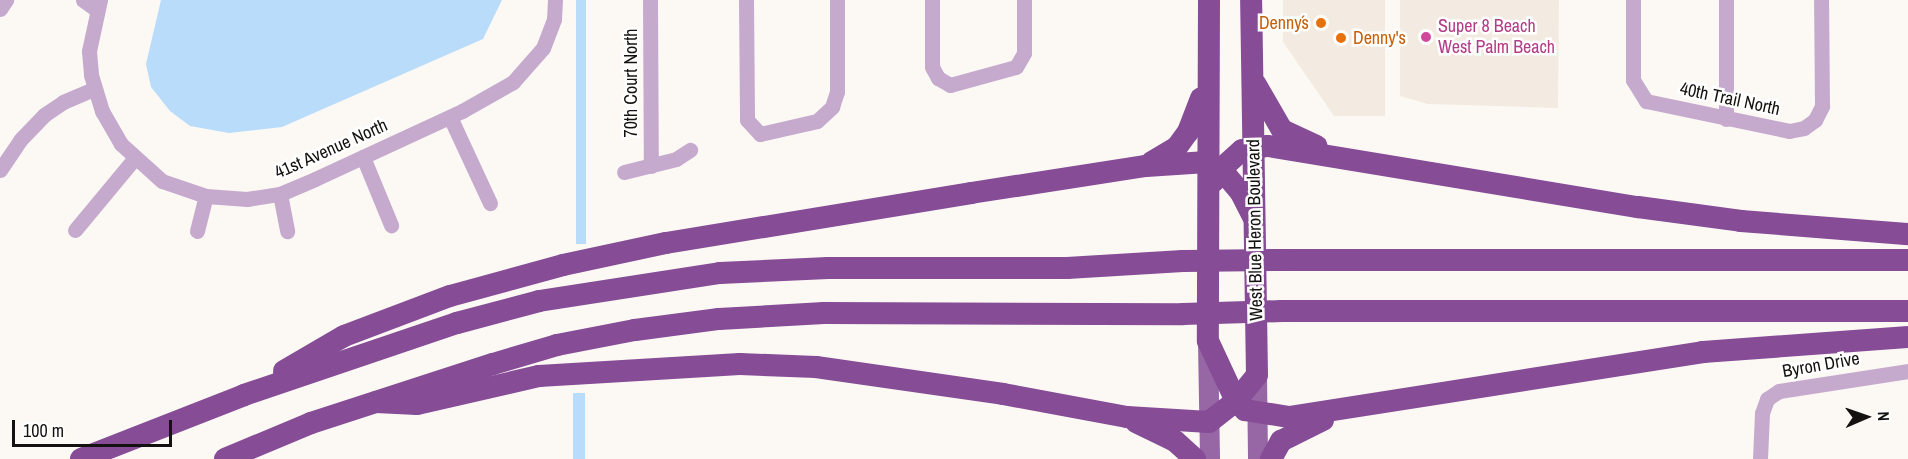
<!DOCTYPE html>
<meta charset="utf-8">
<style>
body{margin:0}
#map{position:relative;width:1908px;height:459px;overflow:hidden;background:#fcf9f5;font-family:"Archivo Narrow",sans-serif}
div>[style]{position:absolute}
.built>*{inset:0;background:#f3ebe1}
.water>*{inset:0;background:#b8dcf9;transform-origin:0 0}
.minor>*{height:15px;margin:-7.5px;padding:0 7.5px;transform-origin:7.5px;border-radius:7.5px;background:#c5aacd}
.major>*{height:20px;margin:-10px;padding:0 10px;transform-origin:10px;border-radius:10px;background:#9766a5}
.highway>*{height:22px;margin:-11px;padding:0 11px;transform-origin:11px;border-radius:11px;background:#864c96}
.highway-bridge>*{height:22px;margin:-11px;padding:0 11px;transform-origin:11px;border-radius:11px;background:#864c96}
.dots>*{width:16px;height:16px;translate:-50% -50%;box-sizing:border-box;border:3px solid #fff;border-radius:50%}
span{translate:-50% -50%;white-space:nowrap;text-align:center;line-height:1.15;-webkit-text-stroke:5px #fff;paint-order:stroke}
.food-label{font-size:18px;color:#c56008}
.right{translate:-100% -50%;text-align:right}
.left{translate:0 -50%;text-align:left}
.hotel-label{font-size:18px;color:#b23c85}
.street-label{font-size:18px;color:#131210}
.north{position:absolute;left:1836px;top:387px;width:60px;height:60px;-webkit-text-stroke:4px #fff;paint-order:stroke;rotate:88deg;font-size:16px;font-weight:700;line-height:24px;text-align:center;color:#131210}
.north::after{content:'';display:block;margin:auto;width:21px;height:27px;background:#131210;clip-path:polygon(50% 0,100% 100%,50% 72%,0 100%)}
.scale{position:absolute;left:12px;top:420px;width:160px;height:27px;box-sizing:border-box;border:3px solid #131210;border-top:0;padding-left:8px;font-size:18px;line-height:21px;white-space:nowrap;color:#131210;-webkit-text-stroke:4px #fff;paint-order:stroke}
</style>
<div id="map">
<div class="built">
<i style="clip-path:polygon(1283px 0,1385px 0,1385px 116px,1334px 116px,1283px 42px)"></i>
<i style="clip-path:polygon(1400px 0,1559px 0,1558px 108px,1428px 104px,1400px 96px)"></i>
</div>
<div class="water">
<i style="clip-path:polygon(161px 0,502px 0,483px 39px,282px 127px,229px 133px,190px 126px,170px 111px,151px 87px,146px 64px)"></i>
<i style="left:576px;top:0;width:10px;height:244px"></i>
<i style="left:573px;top:393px;width:12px;height:66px"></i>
</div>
<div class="minor">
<i style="left:83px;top:0;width:17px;rotate:36deg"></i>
<i style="left:100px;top:0;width:52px;rotate:102.2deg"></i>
<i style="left:89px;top:51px;width:24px;rotate:85deg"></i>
<i style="left:91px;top:75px;width:38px;rotate:73deg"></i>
<i style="left:102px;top:111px;width:38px;rotate:60deg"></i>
<i style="left:121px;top:144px;width:55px;rotate:42.1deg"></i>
<i style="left:162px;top:181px;width:46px;rotate:18.8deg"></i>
<i style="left:206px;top:196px;width:41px;rotate:4.2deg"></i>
<i style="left:247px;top:199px;width:33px;rotate:-9deg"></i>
<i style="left:280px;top:194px;width:38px;rotate:-23deg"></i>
<i style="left:315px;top:179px;width:162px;rotate:-24.8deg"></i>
<i style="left:462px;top:111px;width:59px;rotate:-29.6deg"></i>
<i style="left:513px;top:82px;width:45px;rotate:-48.6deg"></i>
<i style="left:543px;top:48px;width:31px;rotate:-69deg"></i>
<i style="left:554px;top:19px;width:19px;rotate:-87deg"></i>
<i style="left:650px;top:0;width:166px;rotate:89.7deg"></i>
<i style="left:746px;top:0;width:120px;rotate:89.5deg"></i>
<i style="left:747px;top:120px;width:19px;rotate:47deg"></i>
<i style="left:760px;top:134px;width:58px;rotate:-12.8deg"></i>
<i style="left:817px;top:121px;width:21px;rotate:-43deg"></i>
<i style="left:832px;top:107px;width:16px;rotate:-72deg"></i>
<i style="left:837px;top:92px;width:92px;rotate:-90deg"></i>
<i style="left:932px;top:0;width:67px;rotate:90deg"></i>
<i style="left:932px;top:67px;width:13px;rotate:61deg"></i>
<i style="left:938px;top:78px;width:14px;rotate:30deg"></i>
<i style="left:950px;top:85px;width:68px;rotate:-15.3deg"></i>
<i style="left:1016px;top:67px;width:16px;rotate:-60deg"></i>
<i style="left:1024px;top:53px;width:53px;rotate:-90deg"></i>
<i style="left:1633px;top:0;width:80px;rotate:90deg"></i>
<i style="left:1633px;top:80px;width:25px;rotate:58deg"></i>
<i style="left:1646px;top:101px;width:146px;rotate:11.8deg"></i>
<i style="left:1789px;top:131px;width:15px;rotate:-11deg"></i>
<i style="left:1804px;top:128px;width:14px;rotate:-36deg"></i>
<i style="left:1815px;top:120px;width:16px;rotate:-63deg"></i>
<i style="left:1822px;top:106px;width:106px;rotate:-90.5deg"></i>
<i style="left:1726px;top:0;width:119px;rotate:90deg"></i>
<i style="left:0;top:9px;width:11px;rotate:-56deg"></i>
<i style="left:450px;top:117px;width:95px;rotate:65.1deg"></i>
<i style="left:363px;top:157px;width:74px;rotate:67.6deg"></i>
<i style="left:0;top:170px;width:37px;rotate:-56deg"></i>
<i style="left:21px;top:139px;width:33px;rotate:-46deg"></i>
<i style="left:44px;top:115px;width:23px;rotate:-34deg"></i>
<i style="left:63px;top:102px;width:34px;rotate:-23deg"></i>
<i style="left:624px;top:172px;width:54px;rotate:-14deg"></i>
<i style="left:676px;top:159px;width:17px;rotate:-33deg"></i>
<i style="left:280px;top:194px;width:38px;rotate:79deg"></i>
<i style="left:75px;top:230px;width:92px;rotate:-50.3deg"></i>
<i style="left:197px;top:231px;width:36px;rotate:-76deg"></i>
<i style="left:1760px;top:459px;width:46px;rotate:-87.5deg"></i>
<i style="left:1762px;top:413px;width:15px;rotate:-70deg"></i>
<i style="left:1767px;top:399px;width:14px;rotate:-34deg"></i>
<i style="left:1779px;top:391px;width:131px;rotate:-8.8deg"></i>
</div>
<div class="major">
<i style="left:1208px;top:342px;width:117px;rotate:89deg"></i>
<i style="left:1257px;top:375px;width:84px;rotate:89.3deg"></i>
</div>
<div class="highway">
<i style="left:1209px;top:0;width:341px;rotate:90.2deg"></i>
<i style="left:1208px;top:341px;width:66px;rotate:65deg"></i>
<i style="left:1236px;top:401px;width:13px;rotate:45deg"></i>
<i style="left:1245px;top:410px;width:45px;rotate:9deg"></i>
<i style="left:1289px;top:417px;width:419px;rotate:-8.9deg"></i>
<i style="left:1703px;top:352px;width:206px;rotate:-4.2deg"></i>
<i style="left:1256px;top:85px;width:52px;rotate:60deg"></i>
<i style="left:1282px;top:130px;width:38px;rotate:25deg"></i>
<i style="left:1152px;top:162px;width:29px;rotate:-31deg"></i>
<i style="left:1177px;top:147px;width:19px;rotate:-54deg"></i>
<i style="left:1188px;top:132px;width:36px;rotate:-69deg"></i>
<i style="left:1214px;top:181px;width:14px;rotate:-60deg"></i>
<i style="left:1221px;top:169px;width:28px;rotate:-42deg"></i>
<i style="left:1242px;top:150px;width:26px;rotate:-9deg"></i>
<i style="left:1268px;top:146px;width:375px;rotate:9.4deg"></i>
<i style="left:1638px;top:207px;width:104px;rotate:7.7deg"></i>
<i style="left:1741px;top:221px;width:168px;rotate:4.5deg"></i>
<i style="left:1282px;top:260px;width:626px"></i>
<i style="left:1282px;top:311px;width:626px"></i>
<i style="left:284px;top:371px;width:69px;rotate:-30.3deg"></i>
<i style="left:344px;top:336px;width:113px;rotate:-20.7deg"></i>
<i style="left:450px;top:296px;width:117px;rotate:-15.3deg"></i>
<i style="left:563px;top:265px;width:105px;rotate:-12.1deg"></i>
<i style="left:666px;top:243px;width:309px;rotate:-9.3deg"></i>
<i style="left:971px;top:193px;width:177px;rotate:-8.8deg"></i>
<i style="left:1146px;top:166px;width:61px;rotate:-3.8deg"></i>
<i style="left:1207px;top:162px;width:16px;rotate:27deg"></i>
<i style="left:1221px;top:169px;width:31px;rotate:50deg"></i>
<i style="left:1241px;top:193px;width:27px;rotate:63deg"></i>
<i style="left:376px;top:402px;width:41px;rotate:2.8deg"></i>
<i style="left:417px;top:404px;width:125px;rotate:-12.9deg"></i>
<i style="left:539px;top:376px;width:201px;rotate:-3.4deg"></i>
<i style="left:740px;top:364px;width:76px;rotate:2.3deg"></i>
<i style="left:816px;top:367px;width:189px;rotate:8.2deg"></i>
<i style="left:1003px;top:394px;width:126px;rotate:10.5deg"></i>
<i style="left:1127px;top:417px;width:82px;rotate:3.5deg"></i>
<i style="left:1209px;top:422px;width:34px;rotate:-38deg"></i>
<i style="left:1236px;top:401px;width:33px;rotate:-51deg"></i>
<i style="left:1257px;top:375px;width:375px;rotate:-90.9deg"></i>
<i style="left:1136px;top:422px;width:43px;rotate:26deg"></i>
<i style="left:1175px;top:441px;width:27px;rotate:42deg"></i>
<i style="left:81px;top:459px;width:175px;rotate:-21.4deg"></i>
<i style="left:244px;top:395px;width:225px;rotate:-18.7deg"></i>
<i style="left:457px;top:323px;width:85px;rotate:-15deg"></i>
<i style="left:539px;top:301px;width:183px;rotate:-8.8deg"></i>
<i style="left:720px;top:273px;width:108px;rotate:-2.7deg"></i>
<i style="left:828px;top:268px;width:239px"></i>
<i style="left:1067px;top:268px;width:116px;rotate:-3.5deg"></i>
<i style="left:225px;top:459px;width:93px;rotate:-22.7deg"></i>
<i style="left:311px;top:423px;width:191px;rotate:-18deg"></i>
<i style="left:493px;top:364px;width:67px;rotate:-16.5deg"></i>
<i style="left:557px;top:345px;width:79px;rotate:-10.9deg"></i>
<i style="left:635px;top:330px;width:85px;rotate:-7.5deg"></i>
<i style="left:719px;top:319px;width:105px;rotate:-3.3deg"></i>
<i style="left:824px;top:313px;width:359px;rotate:0.2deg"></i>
<i style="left:1271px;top:459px;width:21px;rotate:-61deg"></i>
<i style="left:1281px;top:441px;width:47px;rotate:-26.6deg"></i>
</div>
<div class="highway-bridge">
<i style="left:1183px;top:261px;width:99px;rotate:-0.6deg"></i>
<i style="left:1183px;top:314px;width:99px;rotate:-1.7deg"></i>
</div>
<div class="dots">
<i style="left:1321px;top:23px;background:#e8710a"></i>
<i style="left:1426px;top:37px;background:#d1479c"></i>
<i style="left:1341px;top:38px;background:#e8710a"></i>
</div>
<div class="food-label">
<span class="right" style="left:1309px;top:23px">Denny´s</span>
<span class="left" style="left:1353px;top:38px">Denny's</span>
</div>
<div class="hotel-label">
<span class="left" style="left:1438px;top:37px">Super 8 Beach<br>West Palm Beach</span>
</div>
<div class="street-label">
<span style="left:631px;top:83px;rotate:-90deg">70th Court North</span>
<span style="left:1730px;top:99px;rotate:12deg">40th Trail North</span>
<span style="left:331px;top:149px;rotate:-24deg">41st Avenue North</span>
<span style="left:1255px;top:230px;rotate:-91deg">West Blue Heron Boulevard</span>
<span style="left:1821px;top:365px;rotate:-10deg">Byron Drive</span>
</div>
<div class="north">N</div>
<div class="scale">100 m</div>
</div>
